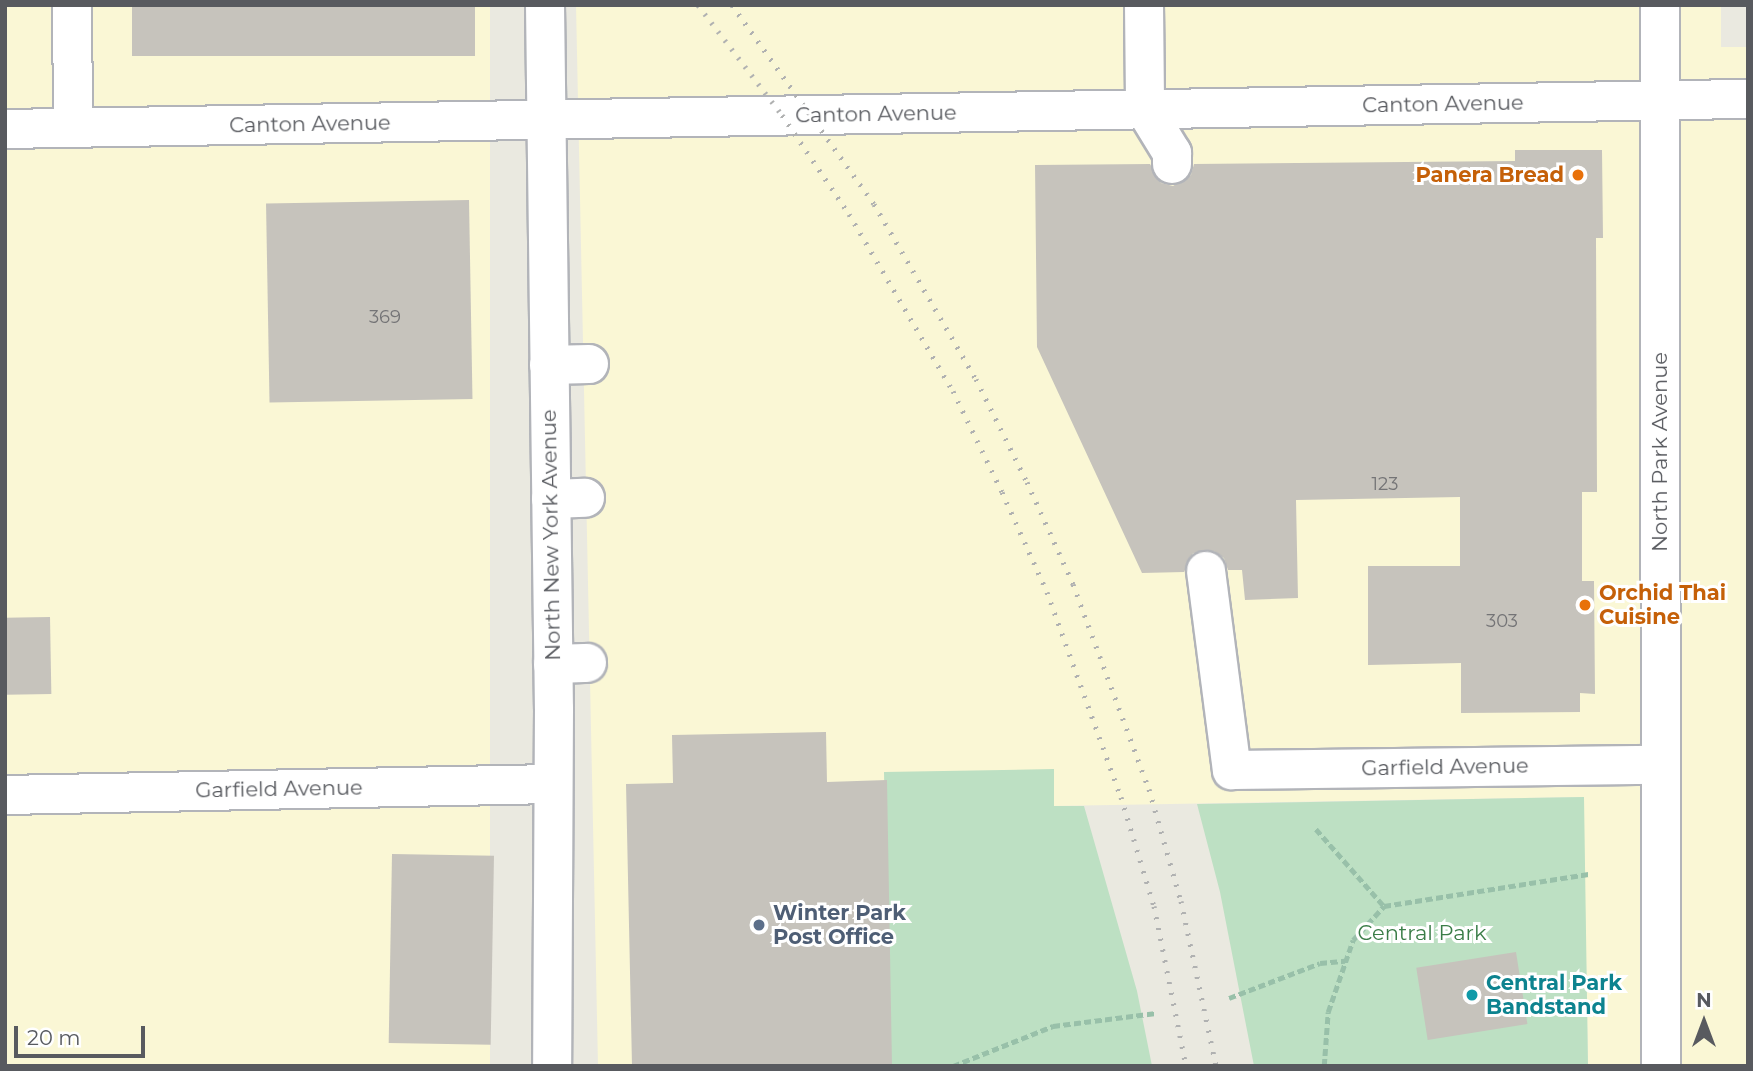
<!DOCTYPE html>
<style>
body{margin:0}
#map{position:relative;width:1753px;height:1071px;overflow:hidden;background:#eae9e0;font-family:Montserrat,sans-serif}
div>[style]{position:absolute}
.commercial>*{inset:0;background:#faf7d5;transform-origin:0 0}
.green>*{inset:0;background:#bde0c3}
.building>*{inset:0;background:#c6c3bc;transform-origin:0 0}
.path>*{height:4.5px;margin-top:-2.25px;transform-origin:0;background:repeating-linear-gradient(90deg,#98c0a9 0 7px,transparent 0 10.5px)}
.roads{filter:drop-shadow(2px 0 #b2b4b9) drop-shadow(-2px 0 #b2b4b9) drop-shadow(0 2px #b2b4b9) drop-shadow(0 -2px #b2b4b9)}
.minor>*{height:38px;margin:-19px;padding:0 19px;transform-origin:19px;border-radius:19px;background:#fff}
.rail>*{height:5px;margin-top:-2.5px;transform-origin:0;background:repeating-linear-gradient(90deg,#b0b1b1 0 2px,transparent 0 11px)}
.dots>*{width:19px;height:19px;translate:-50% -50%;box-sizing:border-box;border:4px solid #fff;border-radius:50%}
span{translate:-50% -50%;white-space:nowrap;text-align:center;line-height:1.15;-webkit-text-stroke:6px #fff;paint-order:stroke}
.number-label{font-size:18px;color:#747476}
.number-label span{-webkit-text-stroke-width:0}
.street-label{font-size:21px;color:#585a5f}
.food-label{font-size:21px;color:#c56008;font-weight:700}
.right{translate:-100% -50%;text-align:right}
.left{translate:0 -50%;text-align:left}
.service-label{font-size:21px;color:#4e5e75;font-weight:700}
.park-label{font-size:21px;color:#3a7d47}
.culture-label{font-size:21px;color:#0d838f;font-weight:700}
.frame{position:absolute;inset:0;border:7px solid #585a5f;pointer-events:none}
.north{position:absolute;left:1669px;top:987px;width:70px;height:70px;-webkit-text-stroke:5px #fff;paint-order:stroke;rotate:0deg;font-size:19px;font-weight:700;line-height:28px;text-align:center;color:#585a5f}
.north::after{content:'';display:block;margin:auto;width:24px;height:32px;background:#585a5f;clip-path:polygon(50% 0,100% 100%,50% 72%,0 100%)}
.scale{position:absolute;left:14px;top:1026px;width:131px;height:32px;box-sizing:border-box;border:4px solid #585a5f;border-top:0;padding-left:9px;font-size:21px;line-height:24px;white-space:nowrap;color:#585a5f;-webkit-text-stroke:5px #fff;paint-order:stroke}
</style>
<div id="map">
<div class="commercial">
<i style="left:5px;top:5px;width:485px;height:1061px"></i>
<i style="clip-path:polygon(576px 5px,1721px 5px,1721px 47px,1748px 47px,1748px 1066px,1588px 1066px,1583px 797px,1054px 806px,1054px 769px,891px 1066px,598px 1066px)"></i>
</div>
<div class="green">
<i style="clip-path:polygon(1054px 769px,1054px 806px,1084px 806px,1137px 991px,1152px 1066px,889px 1066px,884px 772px)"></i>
<i style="clip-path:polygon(1584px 797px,1588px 1066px,1254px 1066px,1220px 892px,1197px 804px)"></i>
</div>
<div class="building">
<i style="left:132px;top:5px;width:343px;height:51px"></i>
<i style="clip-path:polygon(1515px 150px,1602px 150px,1603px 238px,1596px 238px,1597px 492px,1582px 492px,1582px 581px,1594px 581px,1595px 694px,1580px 693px,1580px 712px,1461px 713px,1461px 663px,1368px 665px,1368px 566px,1460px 566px,1460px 497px,1296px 500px,1298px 598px,1245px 600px,1242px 570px,1228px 570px,1224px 558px,1214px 551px,1193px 553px,1184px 572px,1142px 573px,1037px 347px,1035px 165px,1150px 164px,1161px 183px,1173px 186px,1191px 175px,1194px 164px,1515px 161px)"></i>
<i style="left:469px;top:200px;width:199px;height:203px;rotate:89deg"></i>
<i style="left:50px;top:617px;width:77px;height:45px;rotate:89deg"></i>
<i style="clip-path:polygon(826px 732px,827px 782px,887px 780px,892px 1066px,632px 1066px,626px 784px,673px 783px,672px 735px)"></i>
<i style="left:392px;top:854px;width:102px;height:189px;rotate:1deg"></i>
<i style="left:1516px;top:952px;width:73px;height:101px;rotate:81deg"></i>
</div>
<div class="path">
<i style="left:1316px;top:829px;width:103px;rotate:48.6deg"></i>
<i style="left:1229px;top:998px;width:97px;rotate:-21deg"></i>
<i style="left:1320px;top:963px;width:25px;rotate:-5deg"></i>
<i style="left:953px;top:1066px;width:108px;rotate:-21.8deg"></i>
<i style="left:1053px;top:1026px;width:104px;rotate:-7.2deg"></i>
<i style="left:1324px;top:1066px;width:54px;rotate:-85.8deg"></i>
<i style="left:1328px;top:1012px;width:76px;rotate:-70.9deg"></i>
<i style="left:1353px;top:940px;width:46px;rotate:-47.6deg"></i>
<i style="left:1384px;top:906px;width:207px;rotate:-8.9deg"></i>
</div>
<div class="roads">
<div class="minor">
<i style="left:72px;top:5px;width:123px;rotate:89.5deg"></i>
<i style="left:545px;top:5px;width:704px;rotate:89.27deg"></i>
<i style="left:554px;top:709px;width:357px;rotate:90.3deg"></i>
<i style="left:1144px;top:5px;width:104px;rotate:89.4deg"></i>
<i style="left:1145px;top:109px;width:52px;rotate:58.5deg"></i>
<i style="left:1172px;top:153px;width:11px;rotate:90deg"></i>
<i style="left:1660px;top:5px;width:1061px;rotate:89.95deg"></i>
<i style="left:5px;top:129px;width:1743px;rotate:-0.99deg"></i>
<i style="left:549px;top:365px;width:40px;rotate:-1.4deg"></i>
<i style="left:551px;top:499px;width:34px;rotate:-2deg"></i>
<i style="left:1206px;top:571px;width:201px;rotate:82.6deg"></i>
<i style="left:1232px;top:770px;width:426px;rotate:-0.7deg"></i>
<i style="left:553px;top:664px;width:34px;rotate:-2deg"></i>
<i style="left:5px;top:795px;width:548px;rotate:-1.15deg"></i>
</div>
</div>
<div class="rail">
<i style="left:698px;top:5px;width:138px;rotate:52.6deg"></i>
<i style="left:782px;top:115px;width:120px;rotate:55.9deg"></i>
<i style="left:849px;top:214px;width:205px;rotate:59.6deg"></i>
<i style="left:953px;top:391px;width:112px;rotate:64.1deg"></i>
<i style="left:1002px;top:492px;width:110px;rotate:65.8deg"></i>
<i style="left:1047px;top:592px;width:218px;rotate:70.2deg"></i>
<i style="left:1121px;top:797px;width:114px;rotate:73.2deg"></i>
<i style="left:1154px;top:906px;width:163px;rotate:78.7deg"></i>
<i style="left:732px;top:5px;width:244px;rotate:54.5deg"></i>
<i style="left:874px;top:204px;width:203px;rotate:59.8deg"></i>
<i style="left:976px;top:379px;width:115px;rotate:63.7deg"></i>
<i style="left:1027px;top:482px;width:112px;rotate:65.7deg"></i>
<i style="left:1073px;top:584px;width:219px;rotate:69.7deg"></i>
<i style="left:1149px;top:789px;width:116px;rotate:74.1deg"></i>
<i style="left:1181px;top:901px;width:169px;rotate:78deg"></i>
</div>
<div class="dots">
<i style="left:1578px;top:175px;background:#e8710a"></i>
<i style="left:1585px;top:605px;background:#e8710a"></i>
<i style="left:759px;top:925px;background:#5c6f8a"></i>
<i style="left:1472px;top:995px;background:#0f9aa8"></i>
</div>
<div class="number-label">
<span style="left:385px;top:317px">369</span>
<span style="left:1385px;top:484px">123</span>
<span style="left:1502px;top:621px">303</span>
</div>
<div class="street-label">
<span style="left:1443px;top:104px;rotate:-1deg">Canton Avenue</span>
<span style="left:876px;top:114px;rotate:-1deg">Canton Avenue</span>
<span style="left:310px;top:124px;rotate:-1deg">Canton Avenue</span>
<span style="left:1660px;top:452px;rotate:-90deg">North Park Avenue</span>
<span style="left:551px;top:535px;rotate:-91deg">North New York Avenue</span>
<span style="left:1445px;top:767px;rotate:-1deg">Garfield Avenue</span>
<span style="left:279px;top:789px;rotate:-1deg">Garfield Avenue</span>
</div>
<div class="food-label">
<span class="right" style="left:1564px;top:175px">Panera Bread</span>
<span class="left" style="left:1599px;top:605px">Orchid Thai<br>Cuisine</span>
</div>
<div class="service-label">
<span class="left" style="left:773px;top:925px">Winter Park<br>Post Office</span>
</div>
<div class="park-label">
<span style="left:1422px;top:933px">Central Park</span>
</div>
<div class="culture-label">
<span class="left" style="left:1486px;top:995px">Central Park<br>Bandstand</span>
</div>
<div class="frame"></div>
<div class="north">N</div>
<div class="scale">20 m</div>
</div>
